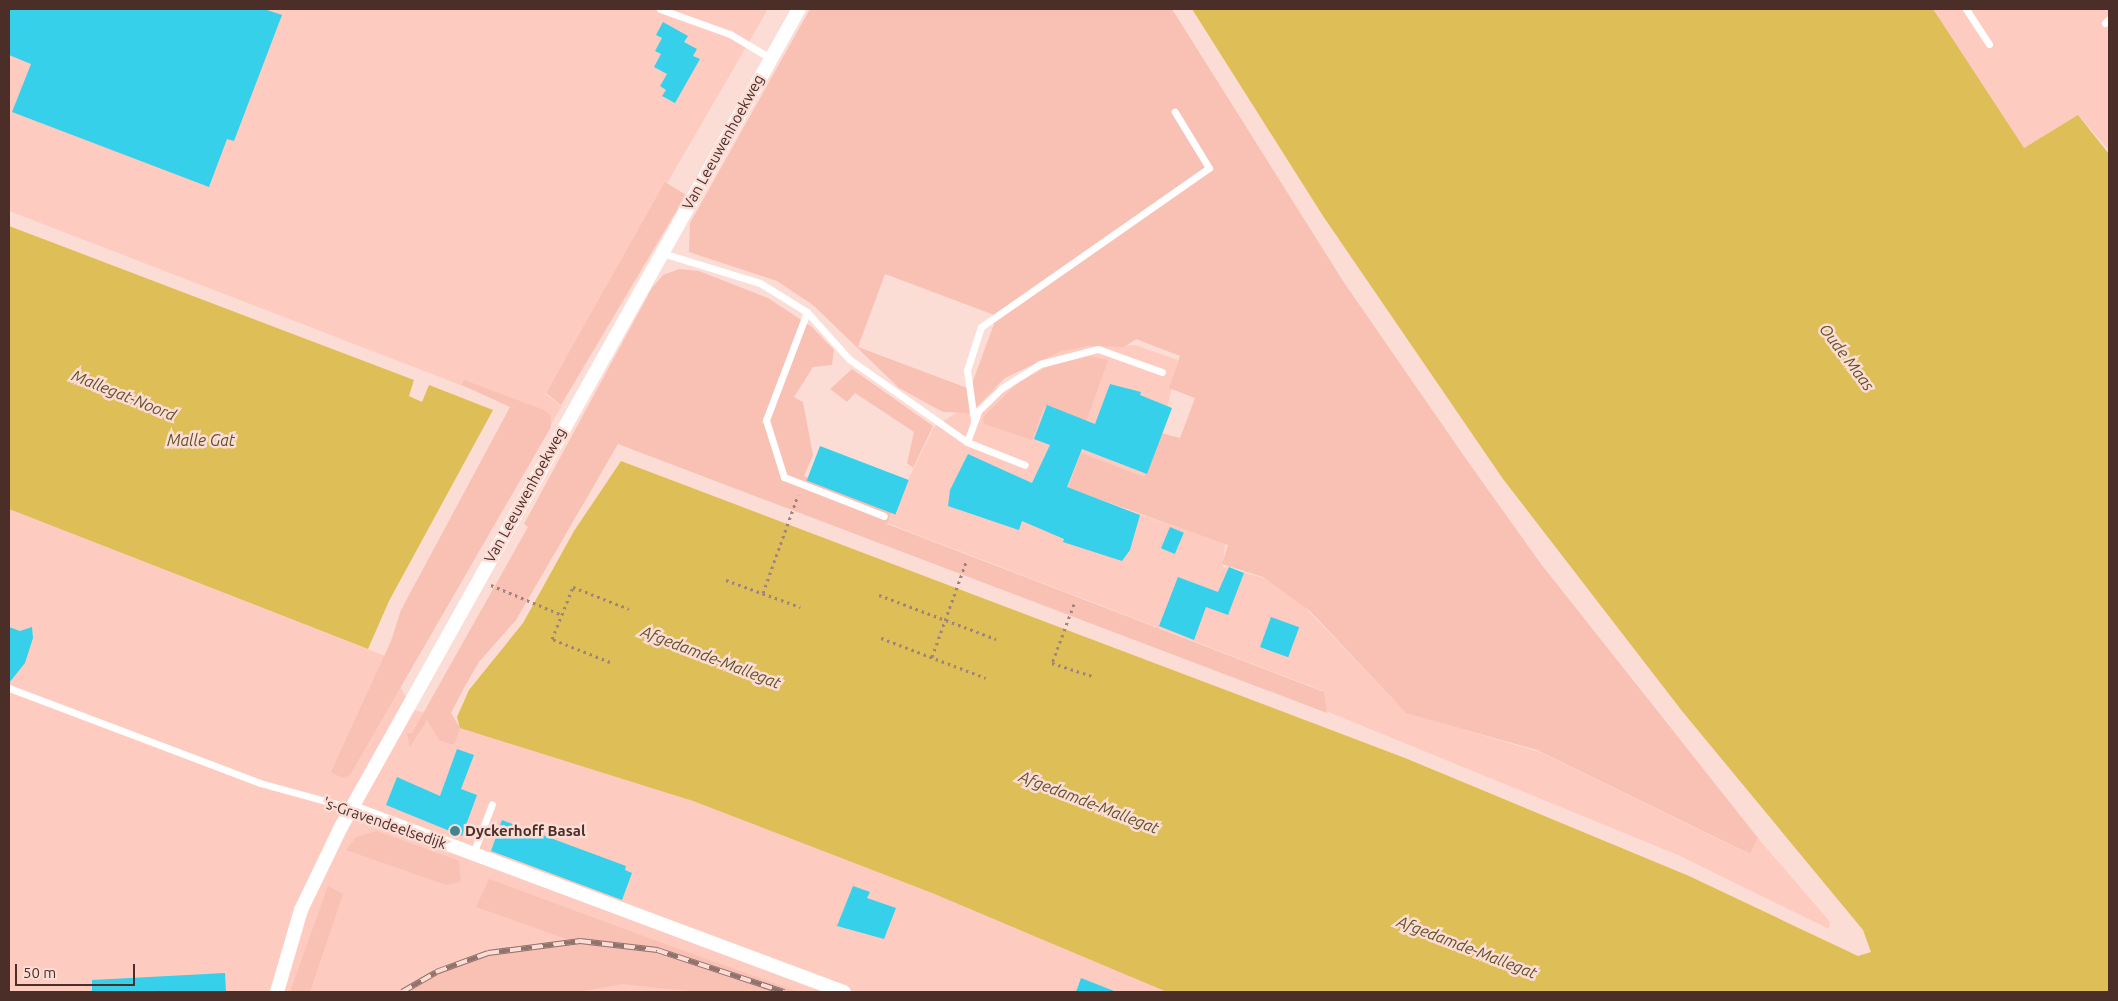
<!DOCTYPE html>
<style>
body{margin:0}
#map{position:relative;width:2118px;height:1001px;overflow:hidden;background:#fcddd6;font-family:Ubuntu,sans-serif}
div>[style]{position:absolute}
.built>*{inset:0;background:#fecbc0}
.green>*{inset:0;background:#f9c0b4}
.water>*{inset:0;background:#debe57}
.building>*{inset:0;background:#36d0ea;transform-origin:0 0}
.path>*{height:3px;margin-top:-1.5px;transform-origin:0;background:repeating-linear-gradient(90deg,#a1837d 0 2.5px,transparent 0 6.5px)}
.lane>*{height:7px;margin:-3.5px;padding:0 3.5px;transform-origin:3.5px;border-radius:3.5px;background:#fff}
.street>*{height:14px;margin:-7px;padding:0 7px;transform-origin:7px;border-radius:7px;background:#fff}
.rail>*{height:5.5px;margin-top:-2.75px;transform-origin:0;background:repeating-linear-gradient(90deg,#fcddd6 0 11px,#90736c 0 22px);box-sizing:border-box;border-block:1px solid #90736c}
.dots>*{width:14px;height:14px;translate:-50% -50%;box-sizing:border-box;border:2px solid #fcddd6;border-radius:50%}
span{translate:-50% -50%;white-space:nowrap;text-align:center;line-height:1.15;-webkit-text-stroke:5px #fcddd6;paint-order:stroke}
.street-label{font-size:15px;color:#4b2e28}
.poi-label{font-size:15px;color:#4b2e28;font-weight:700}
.left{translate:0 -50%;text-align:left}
.water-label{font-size:16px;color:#615329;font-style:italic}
.frame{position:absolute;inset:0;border:10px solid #4b2e28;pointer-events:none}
.scale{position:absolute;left:15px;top:964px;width:120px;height:22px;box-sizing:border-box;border:2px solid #4b2e28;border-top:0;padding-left:6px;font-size:15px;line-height:18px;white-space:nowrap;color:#4b2e28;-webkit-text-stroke:4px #fcddd6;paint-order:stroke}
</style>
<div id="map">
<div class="built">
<i style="clip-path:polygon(9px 9px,768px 9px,545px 394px,562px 406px,551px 424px,510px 404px,9px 211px)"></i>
<i style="clip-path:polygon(1926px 9px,2109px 9px,2109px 150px,2078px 115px,2024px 148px)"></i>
<i style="clip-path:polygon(1135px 345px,1178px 360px,1159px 444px,1233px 464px,1069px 491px,1225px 543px,1223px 567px,1264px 578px,1298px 600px,1405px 712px,1542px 753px,1749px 854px,1758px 838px,1830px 922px,1829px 929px,1678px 855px,1326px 711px,1323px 691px,887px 523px,934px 427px,1061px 347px)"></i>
<i style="clip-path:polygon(9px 509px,385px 656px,412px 709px,693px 801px,932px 893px,1167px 992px,9px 992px)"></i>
</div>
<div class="green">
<i style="clip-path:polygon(evenodd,810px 9px,1172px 9px,1343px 281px,1466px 459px,1541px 564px,1758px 838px,1750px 854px,1537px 750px,1406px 713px,1310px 611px,1263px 577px,1222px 564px,1228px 545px,1068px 488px,1081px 453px,1144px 477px,1161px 433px,1180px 438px,1195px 398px,1169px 388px,1180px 356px,1136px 339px,1124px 347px,1088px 346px,1059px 352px,1005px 378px,969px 413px,943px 412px,899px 388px,813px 305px,777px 281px,689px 252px,690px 223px,810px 9px,885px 274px,997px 316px,970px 389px,858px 347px,885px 274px)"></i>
<i style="clip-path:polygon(665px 182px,686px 195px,561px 405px,546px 393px)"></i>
<i style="clip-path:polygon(679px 269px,699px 271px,768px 298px,812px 327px,834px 350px,832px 365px,813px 367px,794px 397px,803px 402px,813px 455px,804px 476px,892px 512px,887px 524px,1324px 692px,1327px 713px,618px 444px,516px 620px,479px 662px,465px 686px,451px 713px,460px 728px,454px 745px,439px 740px,427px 720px,410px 747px,407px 733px,412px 733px,528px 527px,524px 524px,652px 288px,663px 275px)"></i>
<i style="clip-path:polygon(1090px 356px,1108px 360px,1086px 422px,1044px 407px,1032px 440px,984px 424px,983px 417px,1017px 384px,1047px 367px)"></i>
<i style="clip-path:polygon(852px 369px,933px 426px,913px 468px,907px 463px,914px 432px,855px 393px,847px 402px,830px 389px)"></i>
<i style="clip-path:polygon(464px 380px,544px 410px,551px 416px,551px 427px,350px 775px,342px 778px,331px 772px,391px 641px,401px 610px,510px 407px,462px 385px)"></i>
<i style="clip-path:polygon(377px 831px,459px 861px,461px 882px,446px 885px,346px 850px,356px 837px)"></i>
<i style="clip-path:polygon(489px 879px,676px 948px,799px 992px,696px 992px,622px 984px,579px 992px,401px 992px,467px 958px,511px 947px,569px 940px,476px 907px)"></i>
<i style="clip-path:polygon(328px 886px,343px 894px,310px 992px,290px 992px)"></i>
</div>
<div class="water">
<i style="clip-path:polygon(1192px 9px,1933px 9px,2024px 148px,2078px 115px,2109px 154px,2109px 992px,1167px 992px,932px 893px,693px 801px,460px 728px,457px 717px,469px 690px,523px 623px,574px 531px,621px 461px,1405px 758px,1689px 876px,1858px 956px,1871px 952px,1863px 930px,1682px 711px,1503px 479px,1323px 216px)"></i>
<i style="clip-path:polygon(9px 226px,414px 380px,409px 396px,422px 402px,429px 385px,493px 410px,389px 601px,368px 649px,9px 509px)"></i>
</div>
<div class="building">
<i style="clip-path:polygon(9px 9px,264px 9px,282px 15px,234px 141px,227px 139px,209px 187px,12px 112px,31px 64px,9px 55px)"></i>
<i style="clip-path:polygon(663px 22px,688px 36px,684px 42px,697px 49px,693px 56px,700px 59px,675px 103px,662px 96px,666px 90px,660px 86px,667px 74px,654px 67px,661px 54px,655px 51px,662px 38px,656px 35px)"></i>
<i style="clip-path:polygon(1110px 384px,1141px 392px,1140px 395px,1172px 408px,1147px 474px,1082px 449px,1067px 487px,1140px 515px,1130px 550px,1122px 561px,1063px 542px,1064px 539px,1022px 521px,1019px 530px,948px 506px,950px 490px,968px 454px,1032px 483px,1050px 445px,1034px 439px,1047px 405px,1095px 424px)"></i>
<i style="left:820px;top:446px;width:95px;height:37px;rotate:21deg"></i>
<i style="left:1170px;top:527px;width:15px;height:23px;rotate:23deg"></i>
<i style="clip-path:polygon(1229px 567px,1244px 573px,1228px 615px,1206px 607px,1194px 640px,1159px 626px,1178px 577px,1218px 592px)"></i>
<i style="left:1271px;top:617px;width:30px;height:32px;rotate:20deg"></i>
<i style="clip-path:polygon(9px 627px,20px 631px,32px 627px,33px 638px,25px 663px,9px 683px)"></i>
<i style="clip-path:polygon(457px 749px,474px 755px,461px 789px,477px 795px,462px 836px,386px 805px,397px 777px,440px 796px)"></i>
<i style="clip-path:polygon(502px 820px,626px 866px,625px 870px,632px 873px,622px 900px,491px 851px)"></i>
<i style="clip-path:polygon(853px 886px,870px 892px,867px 898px,896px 908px,884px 939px,837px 926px)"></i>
<i style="clip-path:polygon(225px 973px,226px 992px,92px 992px,92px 980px)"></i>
<i style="clip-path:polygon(1081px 978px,1114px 991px,1114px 992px,1076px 992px)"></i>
</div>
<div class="path">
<i style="left:726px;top:580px;width:79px;rotate:20deg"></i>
<i style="left:491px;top:585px;width:77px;rotate:22.9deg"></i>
<i style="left:763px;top:593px;width:104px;rotate:-70.3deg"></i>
<i style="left:879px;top:595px;width:125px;rotate:20.6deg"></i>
<i style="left:1074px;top:604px;width:63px;rotate:110.4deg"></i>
<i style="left:1052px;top:663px;width:45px;rotate:18deg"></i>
<i style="left:881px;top:638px;width:112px;rotate:20.9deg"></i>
<i style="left:932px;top:657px;width:101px;rotate:-70.3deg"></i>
<i style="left:610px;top:662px;width:62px;rotate:-158.4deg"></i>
<i style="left:552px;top:639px;width:56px;rotate:-68deg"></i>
<i style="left:573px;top:587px;width:60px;rotate:21.4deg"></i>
</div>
<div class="lane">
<i style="left:660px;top:9px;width:74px;rotate:19.7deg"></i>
<i style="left:730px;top:34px;width:47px;rotate:31deg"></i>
<i style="left:1966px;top:9px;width:42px;rotate:56.7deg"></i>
<i style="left:2105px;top:23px;width:6px;rotate:-45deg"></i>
<i style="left:662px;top:253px;width:102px;rotate:17deg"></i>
<i style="left:760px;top:283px;width:55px;rotate:31.7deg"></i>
<i style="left:807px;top:312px;width:63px;rotate:48.2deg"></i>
<i style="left:849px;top:359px;width:144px;rotate:35.1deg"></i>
<i style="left:967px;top:442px;width:33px;rotate:-70deg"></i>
<i style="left:978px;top:411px;width:33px;rotate:-44deg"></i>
<i style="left:1002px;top:388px;width:45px;rotate:-32.3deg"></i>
<i style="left:1040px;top:364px;width:60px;rotate:-14.5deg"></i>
<i style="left:1098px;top:349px;width:68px;rotate:19.8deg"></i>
<i style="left:807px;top:312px;width:116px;rotate:110.8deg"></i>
<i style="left:766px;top:420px;width:60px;rotate:72.5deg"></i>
<i style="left:784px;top:477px;width:107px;rotate:21.3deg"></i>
<i style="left:974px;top:420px;width:50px;rotate:-98deg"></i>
<i style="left:967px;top:370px;width:45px;rotate:-72deg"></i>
<i style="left:981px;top:327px;width:278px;rotate:-34.9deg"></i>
<i style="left:1209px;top:168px;width:66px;rotate:-121.3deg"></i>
<i style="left:967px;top:442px;width:62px;rotate:21.6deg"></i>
<i style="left:9px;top:688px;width:268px;rotate:20.7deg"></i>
<i style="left:260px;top:783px;width:94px;rotate:15.4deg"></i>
<i style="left:473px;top:854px;width:53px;rotate:-69.2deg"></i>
</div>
<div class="street">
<i style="left:351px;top:808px;width:526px;rotate:20.47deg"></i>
<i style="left:277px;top:992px;width:85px;rotate:-73.7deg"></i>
<i style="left:301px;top:910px;width:92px;rotate:-64.3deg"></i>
<i style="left:341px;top:827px;width:937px;rotate:-60.76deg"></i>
</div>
<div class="rail">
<i style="left:402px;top:992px;width:39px;rotate:-30deg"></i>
<i style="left:436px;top:972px;width:55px;rotate:-20.1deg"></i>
<i style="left:488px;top:953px;width:93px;rotate:-7.4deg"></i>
<i style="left:580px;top:941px;width:78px;rotate:6.7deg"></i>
<i style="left:657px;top:950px;width:134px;rotate:18.3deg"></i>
</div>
<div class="dots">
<i style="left:455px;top:831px;background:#418593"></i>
</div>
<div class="street-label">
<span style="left:723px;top:142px;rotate:-61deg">Van Leeuwenhoekweg</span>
<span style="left:525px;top:495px;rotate:-61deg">Van Leeuwenhoekweg</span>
<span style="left:385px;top:823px;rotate:19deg">'s-Gravendeelsedijk</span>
</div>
<div class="poi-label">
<span class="left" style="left:465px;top:831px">Dyckerhoff Basal</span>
</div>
<div class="water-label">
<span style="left:1847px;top:357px;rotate:53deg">Oude Maas</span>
<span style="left:124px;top:395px;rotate:22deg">Mallegat-Noord</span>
<span style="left:201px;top:440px">Malle Gat</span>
<span style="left:711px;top:657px;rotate:21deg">Afgedamde-Mallegat</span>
<span style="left:1089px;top:802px;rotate:21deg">Afgedamde-Mallegat</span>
<span style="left:1467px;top:947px;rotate:21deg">Afgedamde-Mallegat</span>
</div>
<div class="frame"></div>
<div class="scale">50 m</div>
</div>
